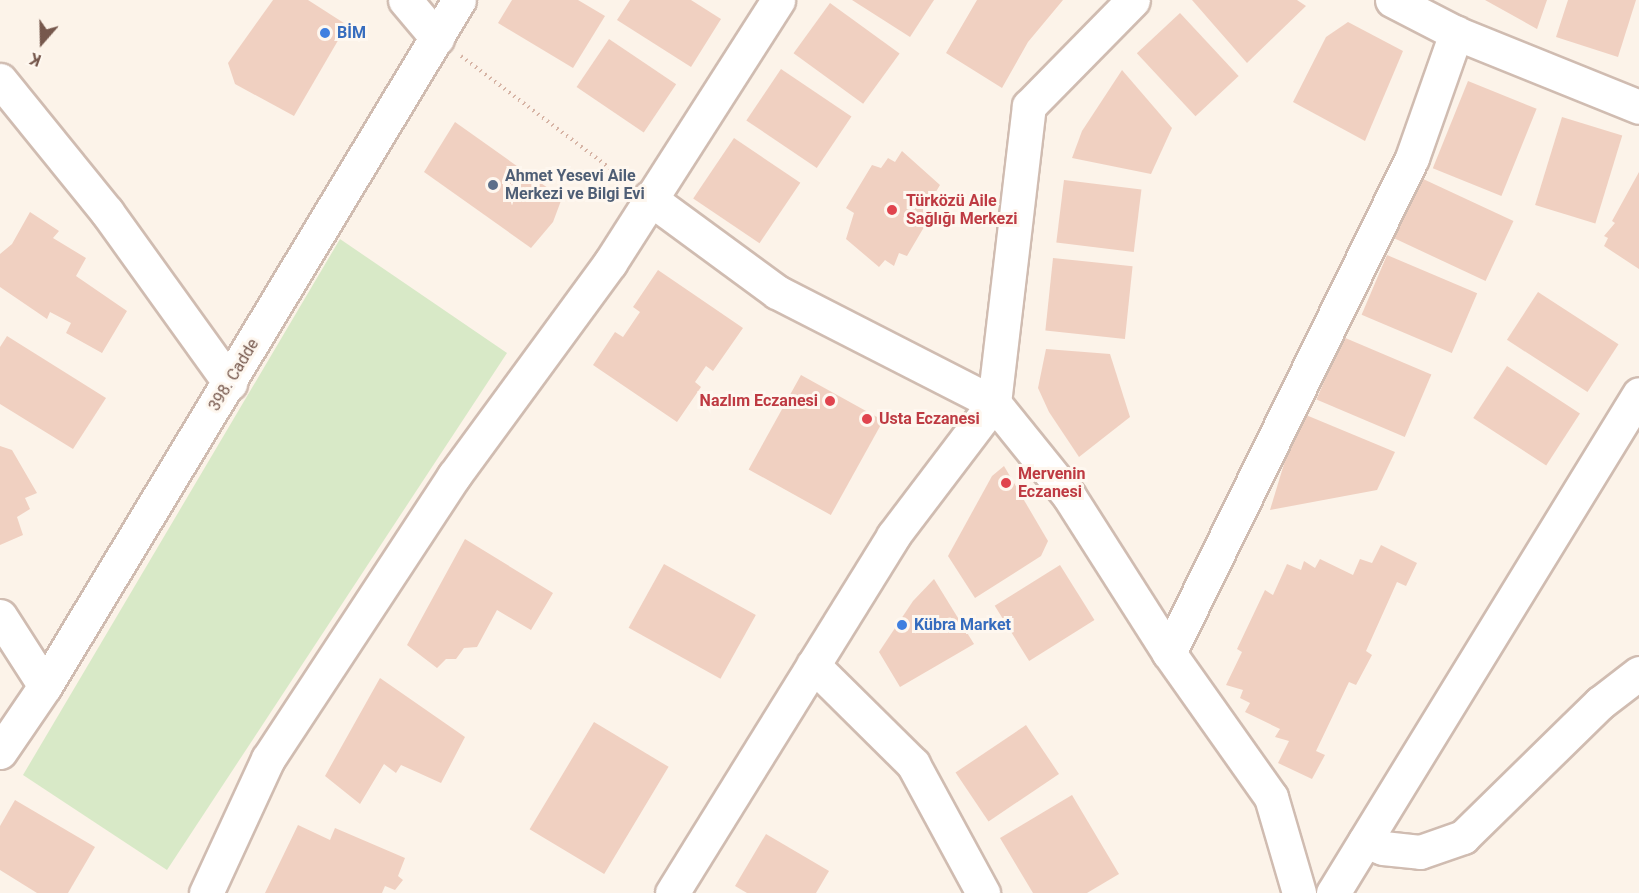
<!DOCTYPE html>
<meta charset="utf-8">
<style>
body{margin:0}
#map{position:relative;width:1639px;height:893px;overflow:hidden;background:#fcf3e9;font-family:Roboto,sans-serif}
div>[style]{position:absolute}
.green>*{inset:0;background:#d8e9c7}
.building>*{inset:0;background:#f0d0c1;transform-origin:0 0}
.path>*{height:4px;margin-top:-2px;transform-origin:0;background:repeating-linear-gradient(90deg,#d6b3a4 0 1.5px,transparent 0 6px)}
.roads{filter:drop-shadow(2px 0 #d0bcb1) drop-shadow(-2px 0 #d0bcb1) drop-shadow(0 2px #d0bcb1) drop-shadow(0 -2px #d0bcb1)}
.minor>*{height:33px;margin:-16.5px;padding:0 16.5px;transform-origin:16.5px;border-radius:16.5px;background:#fff}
.dots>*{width:16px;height:16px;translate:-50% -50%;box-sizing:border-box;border:3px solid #fef7ef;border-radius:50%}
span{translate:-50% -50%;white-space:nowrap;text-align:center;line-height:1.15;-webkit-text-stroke:6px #fef7ef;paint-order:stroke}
.shop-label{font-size:16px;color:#366cbe;font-weight:700}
.left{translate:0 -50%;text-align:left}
.service-label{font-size:16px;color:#4e5e75;font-weight:700}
.health-label{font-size:16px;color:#be3a42;font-weight:700}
.right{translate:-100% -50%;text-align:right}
.street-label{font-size:16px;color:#76584d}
.north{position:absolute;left:12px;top:12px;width:60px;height:60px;-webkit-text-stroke:4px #fef7ef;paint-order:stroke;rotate:200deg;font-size:16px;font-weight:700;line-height:24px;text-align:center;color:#76584d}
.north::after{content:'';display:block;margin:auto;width:21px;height:27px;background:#76584d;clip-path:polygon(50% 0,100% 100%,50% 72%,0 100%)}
</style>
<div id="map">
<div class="green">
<i style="clip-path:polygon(340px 239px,507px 353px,167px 870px,23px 775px)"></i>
</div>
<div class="building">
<i style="clip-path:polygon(273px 0,308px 0,347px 25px,294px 116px,235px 84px,228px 63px)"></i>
<i style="clip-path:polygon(512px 0,578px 0,605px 16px,573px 68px,498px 23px)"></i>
<i style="clip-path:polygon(630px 0,691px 0,721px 19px,691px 67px,617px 20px)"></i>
<i style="clip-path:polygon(852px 0,934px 0,910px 37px)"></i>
<i style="clip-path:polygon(977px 0,1063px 0,1028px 42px,1002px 88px,946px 53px)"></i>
<i style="clip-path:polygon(1192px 0,1297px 0,1306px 6px,1247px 63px)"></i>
<i style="clip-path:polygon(1485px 0,1547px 0,1537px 29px)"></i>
<i style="clip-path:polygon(1568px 0,1636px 0,1618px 57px,1556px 37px)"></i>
<i style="left:830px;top:3px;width:86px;height:62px;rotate:36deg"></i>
<i style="left:1180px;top:13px;width:86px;height:59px;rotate:47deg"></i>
<i style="clip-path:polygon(1348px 22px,1403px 51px,1365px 141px,1293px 102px,1326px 37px)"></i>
<i style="left:609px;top:39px;width:81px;height:58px;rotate:34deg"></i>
<i style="left:781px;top:69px;width:85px;height:62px;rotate:34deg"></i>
<i style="clip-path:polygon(1122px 70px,1172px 128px,1151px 174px,1072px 158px,1082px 131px)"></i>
<i style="left:1468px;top:81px;width:74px;height:94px;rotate:22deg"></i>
<i style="left:1562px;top:117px;width:63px;height:92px;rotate:17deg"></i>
<i style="clip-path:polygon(455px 122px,562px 198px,553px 222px,531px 248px,424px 172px)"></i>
<i style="left:734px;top:138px;width:80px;height:73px;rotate:34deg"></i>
<i style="clip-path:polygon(902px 151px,940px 185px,934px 195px,937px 205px,907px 256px,899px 253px,894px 266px,885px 260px,879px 267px,846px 239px,854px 213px,846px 208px,872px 165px,881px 168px,888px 158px,895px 162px)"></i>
<i style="clip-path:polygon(1639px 172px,1639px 269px,1604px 246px,1608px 238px,1604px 236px,1615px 223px,1612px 221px)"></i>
<i style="left:1421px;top:178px;width:102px;height:66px;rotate:25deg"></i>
<i style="left:1064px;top:180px;width:78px;height:63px;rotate:7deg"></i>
<i style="clip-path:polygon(30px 212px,59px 231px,53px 238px,86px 258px,76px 276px,127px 311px,102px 353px,66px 333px,71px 323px,50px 312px,47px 319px,0 287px,0 254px,12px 244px)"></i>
<i style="left:1387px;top:255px;width:98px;height:65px;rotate:23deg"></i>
<i style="left:1053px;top:258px;width:80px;height:73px;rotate:6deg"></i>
<i style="clip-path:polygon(658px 270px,743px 328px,713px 371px,706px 366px,695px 382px,701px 387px,677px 422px,593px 365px,615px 332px,623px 337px,640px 312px,633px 307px)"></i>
<i style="left:1538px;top:292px;width:96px;height:57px;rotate:33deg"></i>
<i style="clip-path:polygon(7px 336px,106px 398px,73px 449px,0 404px,0 347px)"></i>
<i style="left:1343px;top:337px;width:96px;height:68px;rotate:23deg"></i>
<i style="clip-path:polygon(1046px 349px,1110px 354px,1130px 417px,1079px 457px,1049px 412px,1038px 388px)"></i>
<i style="left:1507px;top:366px;width:87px;height:62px;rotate:33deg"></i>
<i style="left:801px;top:375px;width:94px;height:108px;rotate:29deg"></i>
<i style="clip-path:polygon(1306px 415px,1395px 452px,1377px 490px,1270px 510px,1287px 454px)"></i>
<i style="clip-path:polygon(0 446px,12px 450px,37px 493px,25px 498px,30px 509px,17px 517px,23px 535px,0 545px)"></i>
<i style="clip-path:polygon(1004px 466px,1048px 541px,1041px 556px,975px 598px,948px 556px,992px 476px)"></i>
<i style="clip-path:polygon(465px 539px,553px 593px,531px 630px,497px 610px,477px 647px,464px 648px,456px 659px,446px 659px,437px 668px,407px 645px)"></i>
<i style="clip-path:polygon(1381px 545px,1417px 563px,1406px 586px,1397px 582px,1366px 651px,1372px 655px,1356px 685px,1349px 682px,1316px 751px,1325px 755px,1312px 779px,1278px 763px,1289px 741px,1275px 737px,1280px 729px,1245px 712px,1250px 703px,1240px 698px,1243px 690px,1226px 685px,1242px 652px,1237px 649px,1265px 590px,1273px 595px,1287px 564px,1301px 570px,1304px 561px,1315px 568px,1320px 559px,1353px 575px,1360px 559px,1372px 563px)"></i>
<i style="left:664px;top:564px;width:105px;height:73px;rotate:29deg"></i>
<i style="left:1060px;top:565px;width:65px;height:77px;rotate:58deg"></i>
<i style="clip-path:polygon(934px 579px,974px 644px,900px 687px,879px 652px,913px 601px)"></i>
<i style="clip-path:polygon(380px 678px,465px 737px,441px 783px,401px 765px,396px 773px,384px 764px,360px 804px,325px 776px)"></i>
<i style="left:594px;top:722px;width:87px;height:125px;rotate:31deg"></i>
<i style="left:1026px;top:725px;width:59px;height:85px;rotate:56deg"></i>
<i style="clip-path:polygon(1072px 795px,1119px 874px,1087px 893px,1033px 893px,1000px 838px)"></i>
<i style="clip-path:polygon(15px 800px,95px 847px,68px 893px,37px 893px,0 870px,0 826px)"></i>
<i style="clip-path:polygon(298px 825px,330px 840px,335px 828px,405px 858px,398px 876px,403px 880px,395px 890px,385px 886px,382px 893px,265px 893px)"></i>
<i style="clip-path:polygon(766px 834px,829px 871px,816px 893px,747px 893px,735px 886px)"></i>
</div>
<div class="path">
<i style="left:461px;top:56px;width:208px;rotate:37deg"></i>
</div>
<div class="roads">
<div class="minor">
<i style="left:405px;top:0;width:50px;rotate:49.9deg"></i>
<i style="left:1392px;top:0;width:72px;rotate:27.3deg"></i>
<i style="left:1456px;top:33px;width:197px;rotate:22deg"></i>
<i style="left:0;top:80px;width:170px;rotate:51deg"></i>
<i style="left:107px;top:212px;width:211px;rotate:54.3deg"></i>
<i style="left:649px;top:198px;width:159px;rotate:36.3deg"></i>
<i style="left:777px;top:292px;width:244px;rotate:27.1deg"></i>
<i style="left:994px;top:403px;width:119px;rotate:51.1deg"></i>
<i style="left:1069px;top:496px;width:186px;rotate:57.5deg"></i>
<i style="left:1169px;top:653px;width:176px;rotate:54.7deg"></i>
<i style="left:1271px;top:797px;width:100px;rotate:73.7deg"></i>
<i style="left:0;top:616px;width:83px;rotate:57.3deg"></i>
<i style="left:1169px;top:653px;width:551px;rotate:-63.85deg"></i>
<i style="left:1412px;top:158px;width:133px;rotate:-70.6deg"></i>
<i style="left:813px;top:665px;width:141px;rotate:44.7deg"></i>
<i style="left:913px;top:764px;width:147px;rotate:61.5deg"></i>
<i style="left:0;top:752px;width:80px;rotate:-55.7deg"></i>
<i style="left:45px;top:686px;width:801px;rotate:-58.89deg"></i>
<i style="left:1365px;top:841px;width:19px;rotate:21deg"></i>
<i style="left:1383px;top:848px;width:37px;rotate:6deg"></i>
<i style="left:1420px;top:852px;width:46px;rotate:-19.2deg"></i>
<i style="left:1463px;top:837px;width:192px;rotate:-44.4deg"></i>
<i style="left:1600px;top:703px;width:49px;rotate:-37.6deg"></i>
<i style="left:206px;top:893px;width:148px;rotate:-65.2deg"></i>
<i style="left:268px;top:759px;width:339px;rotate:-56.7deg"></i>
<i style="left:454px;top:476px;width:264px;rotate:-53.8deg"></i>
<i style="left:610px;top:263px;width:312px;rotate:-57.4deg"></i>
<i style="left:672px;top:893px;width:420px;rotate:-58.2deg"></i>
<i style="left:893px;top:536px;width:167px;rotate:-52.8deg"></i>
<i style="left:994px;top:403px;width:299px;rotate:-83.3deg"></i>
<i style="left:1029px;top:106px;width:148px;rotate:-45.5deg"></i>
<i style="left:1333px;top:893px;width:585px;rotate:-58.48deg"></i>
</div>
</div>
<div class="dots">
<i style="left:325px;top:33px;background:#3f7fe0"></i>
<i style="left:493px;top:185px;background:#5c6f8a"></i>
<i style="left:892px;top:210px;background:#e0444e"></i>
<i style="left:830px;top:401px;background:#e0444e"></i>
<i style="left:867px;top:419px;background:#e0444e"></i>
<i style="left:1006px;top:483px;background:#e0444e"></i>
<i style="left:902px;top:625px;background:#3f7fe0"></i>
</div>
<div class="shop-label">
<span class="left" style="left:337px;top:33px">BİM</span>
<span class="left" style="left:914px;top:625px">Kübra Market</span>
</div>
<div class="service-label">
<span class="left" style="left:505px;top:185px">Ahmet Yesevi Aile<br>Merkezi ve Bilgi Evi</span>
</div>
<div class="health-label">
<span class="left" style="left:906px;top:210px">Türközü Aile<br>Sağlığı Merkezi</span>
<span class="right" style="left:818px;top:401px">Nazlım Eczanesi</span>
<span class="left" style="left:879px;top:419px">Usta Eczanesi</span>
<span class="left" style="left:1018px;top:483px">Mervenin<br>Eczanesi</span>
</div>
<div class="street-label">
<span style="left:234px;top:375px;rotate:-59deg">398. Cadde</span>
</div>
<div class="north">K</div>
</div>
